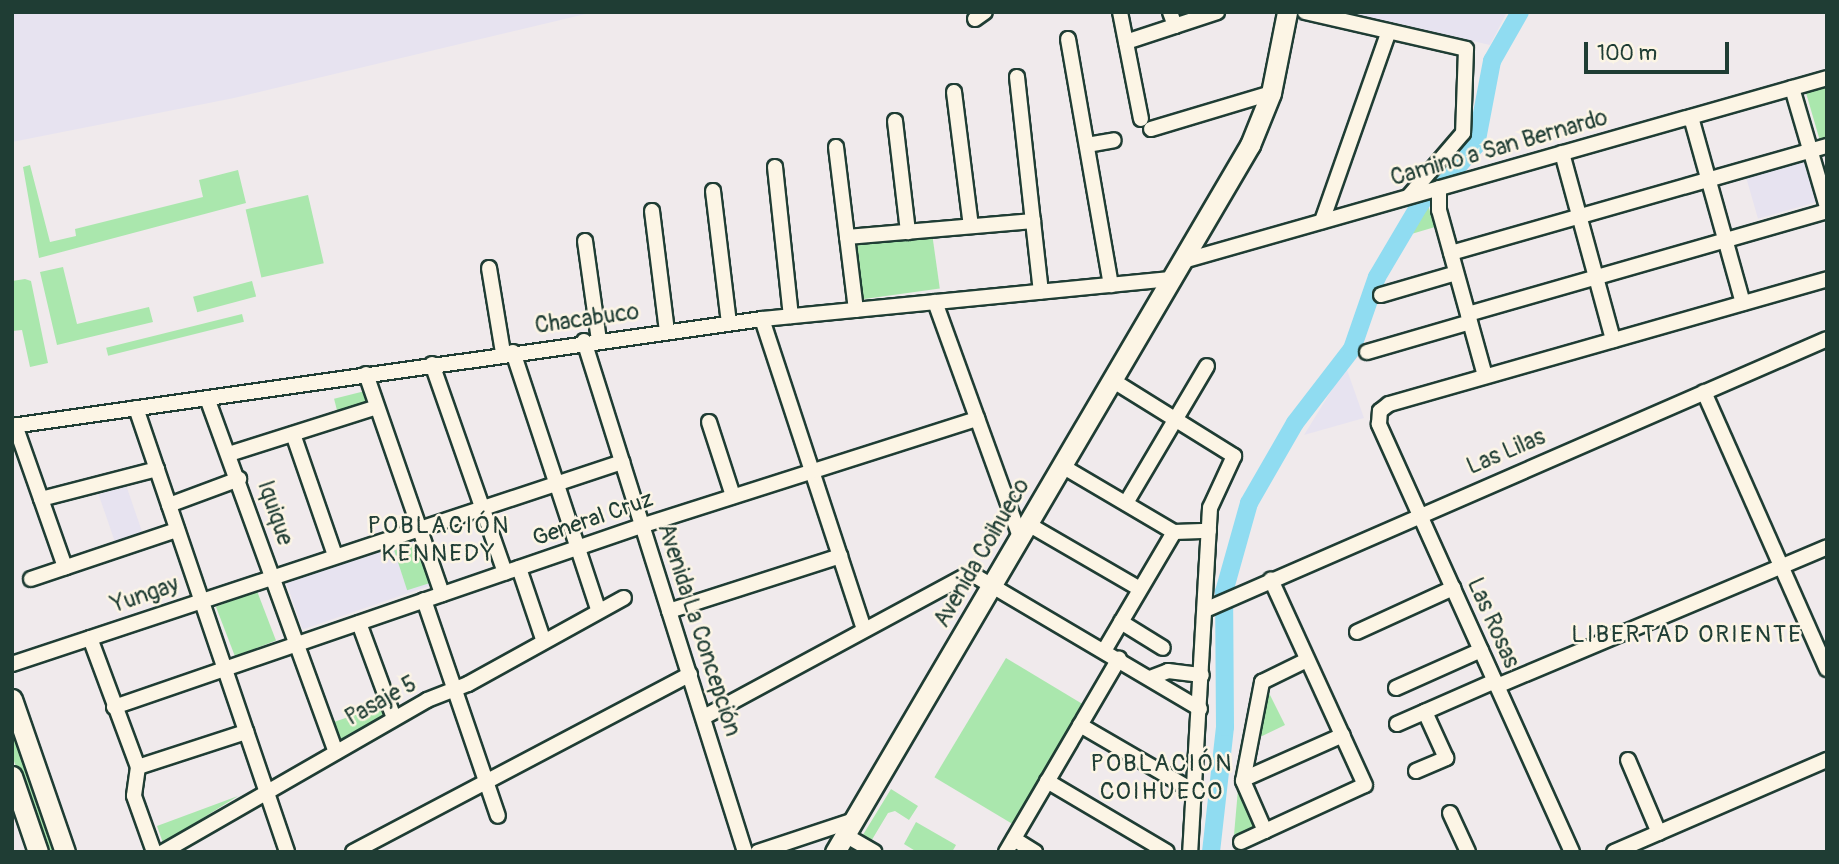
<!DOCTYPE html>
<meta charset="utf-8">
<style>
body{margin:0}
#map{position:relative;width:1839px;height:864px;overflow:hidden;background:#f0eaec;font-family:Pangolin,sans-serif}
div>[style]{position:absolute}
.built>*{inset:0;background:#e7e3f0;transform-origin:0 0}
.green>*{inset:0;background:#aae7ad;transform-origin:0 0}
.river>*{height:18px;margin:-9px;padding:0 9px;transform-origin:9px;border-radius:9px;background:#90dcf1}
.roads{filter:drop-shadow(2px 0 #1f3d34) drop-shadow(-2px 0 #1f3d34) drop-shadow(0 2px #1f3d34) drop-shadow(0 -2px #1f3d34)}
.minor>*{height:14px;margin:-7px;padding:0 7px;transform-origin:7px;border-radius:7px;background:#fcf5e5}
.major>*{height:19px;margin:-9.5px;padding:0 9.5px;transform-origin:9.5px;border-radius:9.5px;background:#fcf5e5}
span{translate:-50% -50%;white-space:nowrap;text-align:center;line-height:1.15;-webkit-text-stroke:5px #fcf5e5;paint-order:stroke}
.street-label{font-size:23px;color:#1f3d34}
.neighbourhood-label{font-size:24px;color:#1f3d34;letter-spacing:2px}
.frame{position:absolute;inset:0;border:14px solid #1f3d34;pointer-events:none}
.scale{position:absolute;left:1584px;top:42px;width:145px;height:32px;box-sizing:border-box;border:4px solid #1f3d34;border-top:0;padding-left:9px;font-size:21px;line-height:24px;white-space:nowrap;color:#1f3d34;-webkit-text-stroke:5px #fcf5e5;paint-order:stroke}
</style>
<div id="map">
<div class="built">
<i style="clip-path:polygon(12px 12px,594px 12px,234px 98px,12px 142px)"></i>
<i style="clip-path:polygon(1347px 12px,1507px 12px,1490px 45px)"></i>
<i style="left:1810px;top:157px;width:45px;height:67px;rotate:74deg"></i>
<i style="clip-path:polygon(1346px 367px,1364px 418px,1304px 435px)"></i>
<i style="left:126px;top:485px;width:52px;height:29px;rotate:71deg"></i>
<i style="left:417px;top:535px;width:52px;height:139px;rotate:71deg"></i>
</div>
<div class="green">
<i style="clip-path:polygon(1827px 79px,1827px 139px,1820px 141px,1804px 86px)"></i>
<i style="clip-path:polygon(30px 165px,50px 242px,76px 236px,75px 229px,203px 197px,199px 180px,238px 170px,246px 203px,39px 258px,23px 167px)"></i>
<i style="left:308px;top:195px;width:70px;height:64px;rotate:77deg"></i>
<i style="clip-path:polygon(1428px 205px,1435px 227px,1408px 235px)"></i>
<i style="left:932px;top:233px;width:56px;height:78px;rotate:82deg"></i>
<i style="clip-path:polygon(63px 267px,77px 324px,149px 307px,153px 322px,57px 345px,40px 272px)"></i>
<i style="clip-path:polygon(25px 279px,31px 281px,48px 363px,30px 367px,22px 330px,12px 331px,12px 281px)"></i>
<i style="left:252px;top:281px;width:16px;height:61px;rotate:75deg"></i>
<i style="left:242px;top:314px;width:8px;height:140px;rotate:76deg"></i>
<i style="left:369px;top:390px;width:12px;height:36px;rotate:76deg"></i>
<i style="left:417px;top:543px;width:42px;height:24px;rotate:72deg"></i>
<i style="left:257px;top:591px;width:53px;height:44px;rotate:69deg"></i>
<i style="left:1006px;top:658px;width:96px;height:139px;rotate:31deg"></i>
<i style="clip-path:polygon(1265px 685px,1285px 725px,1256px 739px)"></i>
<i style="clip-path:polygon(383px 705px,389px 717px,341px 744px,334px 722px)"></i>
<i style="clip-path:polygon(12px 712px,61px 852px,45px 852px,12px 755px)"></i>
<i style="clip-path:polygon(1239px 778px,1258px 825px,1234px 835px)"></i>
<i style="clip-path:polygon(891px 789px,918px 806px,909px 820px,895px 811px,888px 813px,870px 843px,861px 838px)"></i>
<i style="clip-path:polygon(238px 796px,163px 843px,157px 826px)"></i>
<i style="clip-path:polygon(916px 822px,956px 845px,952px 852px,917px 852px,904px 844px)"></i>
</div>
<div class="river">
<i style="left:1211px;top:852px;width:126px;rotate:-83.6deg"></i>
<i style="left:1225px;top:727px;width:135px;rotate:-90.4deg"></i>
<i style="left:1224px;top:592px;width:92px;rotate:-74.3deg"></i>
<i style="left:1249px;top:503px;width:92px;rotate:-60.1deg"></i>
<i style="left:1295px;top:423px;width:93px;rotate:-52.4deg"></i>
<i style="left:1352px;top:349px;width:76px;rotate:-70.9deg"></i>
<i style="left:1377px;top:277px;width:82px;rotate:-59.4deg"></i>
<i style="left:1419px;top:206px;width:33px;rotate:-55deg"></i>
<i style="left:1438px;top:179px;width:24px;rotate:-33deg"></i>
<i style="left:1458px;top:166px;width:28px;rotate:-49deg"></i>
<i style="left:1476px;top:145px;width:86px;rotate:-79.2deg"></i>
<i style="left:1492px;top:61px;width:56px;rotate:-60.3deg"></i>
</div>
<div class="roads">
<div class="minor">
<i style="left:1120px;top:12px;width:109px;rotate:78.9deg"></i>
<i style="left:1170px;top:12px;width:15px;rotate:70deg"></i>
<i style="left:1305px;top:12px;width:165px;rotate:12.9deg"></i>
<i style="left:1466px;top:49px;width:84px;rotate:92deg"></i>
<i style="left:1463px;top:133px;width:83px;rotate:130.6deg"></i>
<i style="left:975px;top:19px;width:12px;rotate:-35deg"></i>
<i style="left:1068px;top:39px;width:250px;rotate:80.1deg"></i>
<i style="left:1126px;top:42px;width:96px;rotate:-18.2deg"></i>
<i style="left:1017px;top:77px;width:145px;rotate:83.7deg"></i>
<i style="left:1792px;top:88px;width:124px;rotate:73.6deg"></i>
<i style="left:954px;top:92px;width:135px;rotate:82.8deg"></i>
<i style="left:1691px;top:117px;width:193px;rotate:74.4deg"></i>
<i style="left:895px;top:121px;width:112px;rotate:83.3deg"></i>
<i style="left:1151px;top:129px;width:125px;rotate:-16.7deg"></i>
<i style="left:1087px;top:145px;width:27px;rotate:-10deg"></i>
<i style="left:836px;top:147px;width:91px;rotate:83deg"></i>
<i style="left:1562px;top:153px;width:194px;rotate:74.7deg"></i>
<i style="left:775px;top:167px;width:150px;rotate:83.9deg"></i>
<i style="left:1439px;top:188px;width:22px;rotate:90deg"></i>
<i style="left:1439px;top:210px;width:172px;rotate:74.5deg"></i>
<i style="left:713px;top:191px;width:133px;rotate:83.1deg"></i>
<i style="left:652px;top:211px;width:121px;rotate:82.9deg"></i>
<i style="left:1322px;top:221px;width:201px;rotate:-70.6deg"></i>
<i style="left:585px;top:241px;width:100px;rotate:82deg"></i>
<i style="left:1451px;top:253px;width:391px;rotate:-15.9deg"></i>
<i style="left:1183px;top:261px;width:669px;rotate:-15.86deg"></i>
<i style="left:489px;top:268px;width:86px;rotate:80.6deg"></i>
<i style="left:1381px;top:295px;width:78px;rotate:-16.3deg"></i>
<i style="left:935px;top:302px;width:250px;rotate:70.1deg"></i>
<i style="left:856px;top:310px;width:74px;rotate:-97deg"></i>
<i style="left:847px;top:237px;width:187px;rotate:-4.9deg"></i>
<i style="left:1033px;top:221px;width:71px;rotate:83.6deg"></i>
<i style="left:1468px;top:314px;width:373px;rotate:-16deg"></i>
<i style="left:762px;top:319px;width:327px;rotate:71.8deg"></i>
<i style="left:584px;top:341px;width:536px;rotate:72.51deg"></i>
<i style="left:513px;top:352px;width:271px;rotate:71.7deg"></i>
<i style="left:1367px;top:352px;width:107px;rotate:-16.2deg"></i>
<i style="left:432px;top:364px;width:221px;rotate:70.7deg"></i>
<i style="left:366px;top:374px;width:233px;rotate:70.9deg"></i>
<i style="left:1112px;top:380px;width:144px;rotate:31.9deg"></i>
<i style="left:1234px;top:456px;width:57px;rotate:114.8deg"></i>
<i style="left:1210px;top:508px;width:345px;rotate:93.3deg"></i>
<i style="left:1704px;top:392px;width:303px;rotate:66.1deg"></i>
<i style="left:207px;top:398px;width:377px;rotate:70deg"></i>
<i style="left:136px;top:408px;width:469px;rotate:71.2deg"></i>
<i style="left:709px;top:422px;width:78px;rotate:72deg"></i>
<i style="left:15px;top:425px;width:151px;rotate:70.6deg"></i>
<i style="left:12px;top:426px;width:758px;rotate:-8.12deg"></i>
<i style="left:762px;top:319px;width:411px;rotate:-5.6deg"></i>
<i style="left:293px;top:434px;width:128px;rotate:70.9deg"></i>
<i style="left:229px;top:454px;width:155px;rotate:-17.6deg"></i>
<i style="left:1062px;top:466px;width:130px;rotate:30.5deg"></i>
<i style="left:1174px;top:532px;width:35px;rotate:-2deg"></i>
<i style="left:41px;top:499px;width:120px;rotate:-14.5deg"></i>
<i style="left:1126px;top:503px;width:159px;rotate:-59.4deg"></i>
<i style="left:169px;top:505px;width:75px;rotate:-20.4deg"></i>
<i style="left:1028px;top:524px;width:129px;rotate:30.1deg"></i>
<i style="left:519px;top:568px;width:75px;rotate:71.3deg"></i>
<i style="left:31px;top:579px;width:154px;rotate:-18.6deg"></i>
<i style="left:424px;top:600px;width:228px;rotate:71.1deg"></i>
<i style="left:1205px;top:610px;width:678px;rotate:-23.54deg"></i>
<i style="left:669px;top:611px;width:180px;rotate:-17.8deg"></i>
<i style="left:1121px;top:622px;width:49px;rotate:31.8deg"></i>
<i style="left:359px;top:623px;width:101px;rotate:69.8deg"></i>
<i style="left:1357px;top:632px;width:106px;rotate:-24.6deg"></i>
<i style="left:90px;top:638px;width:138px;rotate:69.6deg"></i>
<i style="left:138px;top:767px;width:29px;rotate:98deg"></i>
<i style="left:134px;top:796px;width:59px;rotate:70.3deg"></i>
<i style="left:1104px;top:651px;width:138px;rotate:-59.5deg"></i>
<i style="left:12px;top:664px;width:643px;rotate:-18.32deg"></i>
<i style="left:1150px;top:678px;width:19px;rotate:-21deg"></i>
<i style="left:1168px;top:671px;width:34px;rotate:7deg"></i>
<i style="left:1497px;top:686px;width:358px;rotate:-22.8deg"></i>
<i style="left:1396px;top:688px;width:93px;rotate:-24.1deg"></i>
<i style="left:114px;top:707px;width:557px;rotate:-18.96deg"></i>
<i style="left:641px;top:526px;width:353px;rotate:-17.7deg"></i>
<i style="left:704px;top:717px;width:299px;rotate:-28.4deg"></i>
<i style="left:967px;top:575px;width:10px;rotate:11deg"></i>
<i style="left:977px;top:577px;width:259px;rotate:30.6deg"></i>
<i style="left:1397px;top:724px;width:107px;rotate:-23.7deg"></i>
<i style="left:1080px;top:725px;width:133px;rotate:30.2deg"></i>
<i style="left:1628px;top:760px;width:79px;rotate:67deg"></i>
<i style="left:138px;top:767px;width:114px;rotate:-18deg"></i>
<i style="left:1416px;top:771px;width:33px;rotate:-23deg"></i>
<i style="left:1446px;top:758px;width:51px;rotate:-114.5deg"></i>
<i style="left:1244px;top:779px;width:108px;rotate:-24deg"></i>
<i style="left:1047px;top:781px;width:139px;rotate:30.6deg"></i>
<i style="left:1450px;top:813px;width:43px;rotate:65.2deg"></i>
<i style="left:1265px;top:831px;width:55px;rotate:-113.7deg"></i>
<i style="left:1243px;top:781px;width:101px;rotate:-79.1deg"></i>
<i style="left:1262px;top:682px;width:50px;rotate:-26.1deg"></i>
<i style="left:845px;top:835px;width:34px;rotate:30deg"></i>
<i style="left:1014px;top:839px;width:25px;rotate:32deg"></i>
<i style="left:1241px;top:842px;width:136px;rotate:-24.7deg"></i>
<i style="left:1365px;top:785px;width:226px;rotate:-114.6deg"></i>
<i style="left:163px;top:852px;width:305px;rotate:-29.9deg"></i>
<i style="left:427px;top:700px;width:44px;rotate:-21.3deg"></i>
<i style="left:468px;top:684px;width:178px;rotate:-28.9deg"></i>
<i style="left:353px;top:852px;width:381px;rotate:-27.8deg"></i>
<i style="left:758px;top:852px;width:101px;rotate:-18.4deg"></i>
<i style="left:1006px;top:852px;width:224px;rotate:-59.7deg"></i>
<i style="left:1572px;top:852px;width:470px;rotate:-114.3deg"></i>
<i style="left:1379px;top:424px;width:13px;rotate:-86deg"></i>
<i style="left:1380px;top:411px;width:11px;rotate:-38deg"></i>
<i style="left:1389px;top:404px;width:455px;rotate:-15.9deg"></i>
<i style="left:1614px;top:852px;width:232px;rotate:-23.4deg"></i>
</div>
<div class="major">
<i style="left:12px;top:699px;width:162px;rotate:70.9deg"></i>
<i style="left:12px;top:776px;width:80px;rotate:71.1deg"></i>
<i style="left:835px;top:852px;width:820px;rotate:-59.59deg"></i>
<i style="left:1250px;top:145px;width:56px;rotate:-68deg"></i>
<i style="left:1271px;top:93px;width:83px;rotate:-78.8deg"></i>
</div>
</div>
<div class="street-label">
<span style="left:1499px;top:148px;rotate:-16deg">Camino a San Bernardo</span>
<span style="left:587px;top:319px;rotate:-8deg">Chacabuco</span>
<span style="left:1506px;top:452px;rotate:-23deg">Las Lilas</span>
<span style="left:275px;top:513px;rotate:71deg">Iquique</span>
<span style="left:593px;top:519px;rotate:-19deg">General Cruz</span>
<span style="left:982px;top:553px;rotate:-60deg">Avenida Coihueco</span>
<span style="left:145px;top:595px;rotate:-19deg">Yungay</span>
<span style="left:1493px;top:623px;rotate:66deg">Las Rosas</span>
<span style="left:699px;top:630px;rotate:72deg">Avenida La Concepción</span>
<span style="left:381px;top:701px;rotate:-29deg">Pasaje 5</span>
</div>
<div class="neighbourhood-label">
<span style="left:439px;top:540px">POBLACIÓN<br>KENNEDY</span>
<span style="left:1687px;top:635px">LIBERTAD ORIENTE</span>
<span style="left:1162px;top:778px">POBLACIÓN<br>COIHUECO</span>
</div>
<div class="frame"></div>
<div class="scale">100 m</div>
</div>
